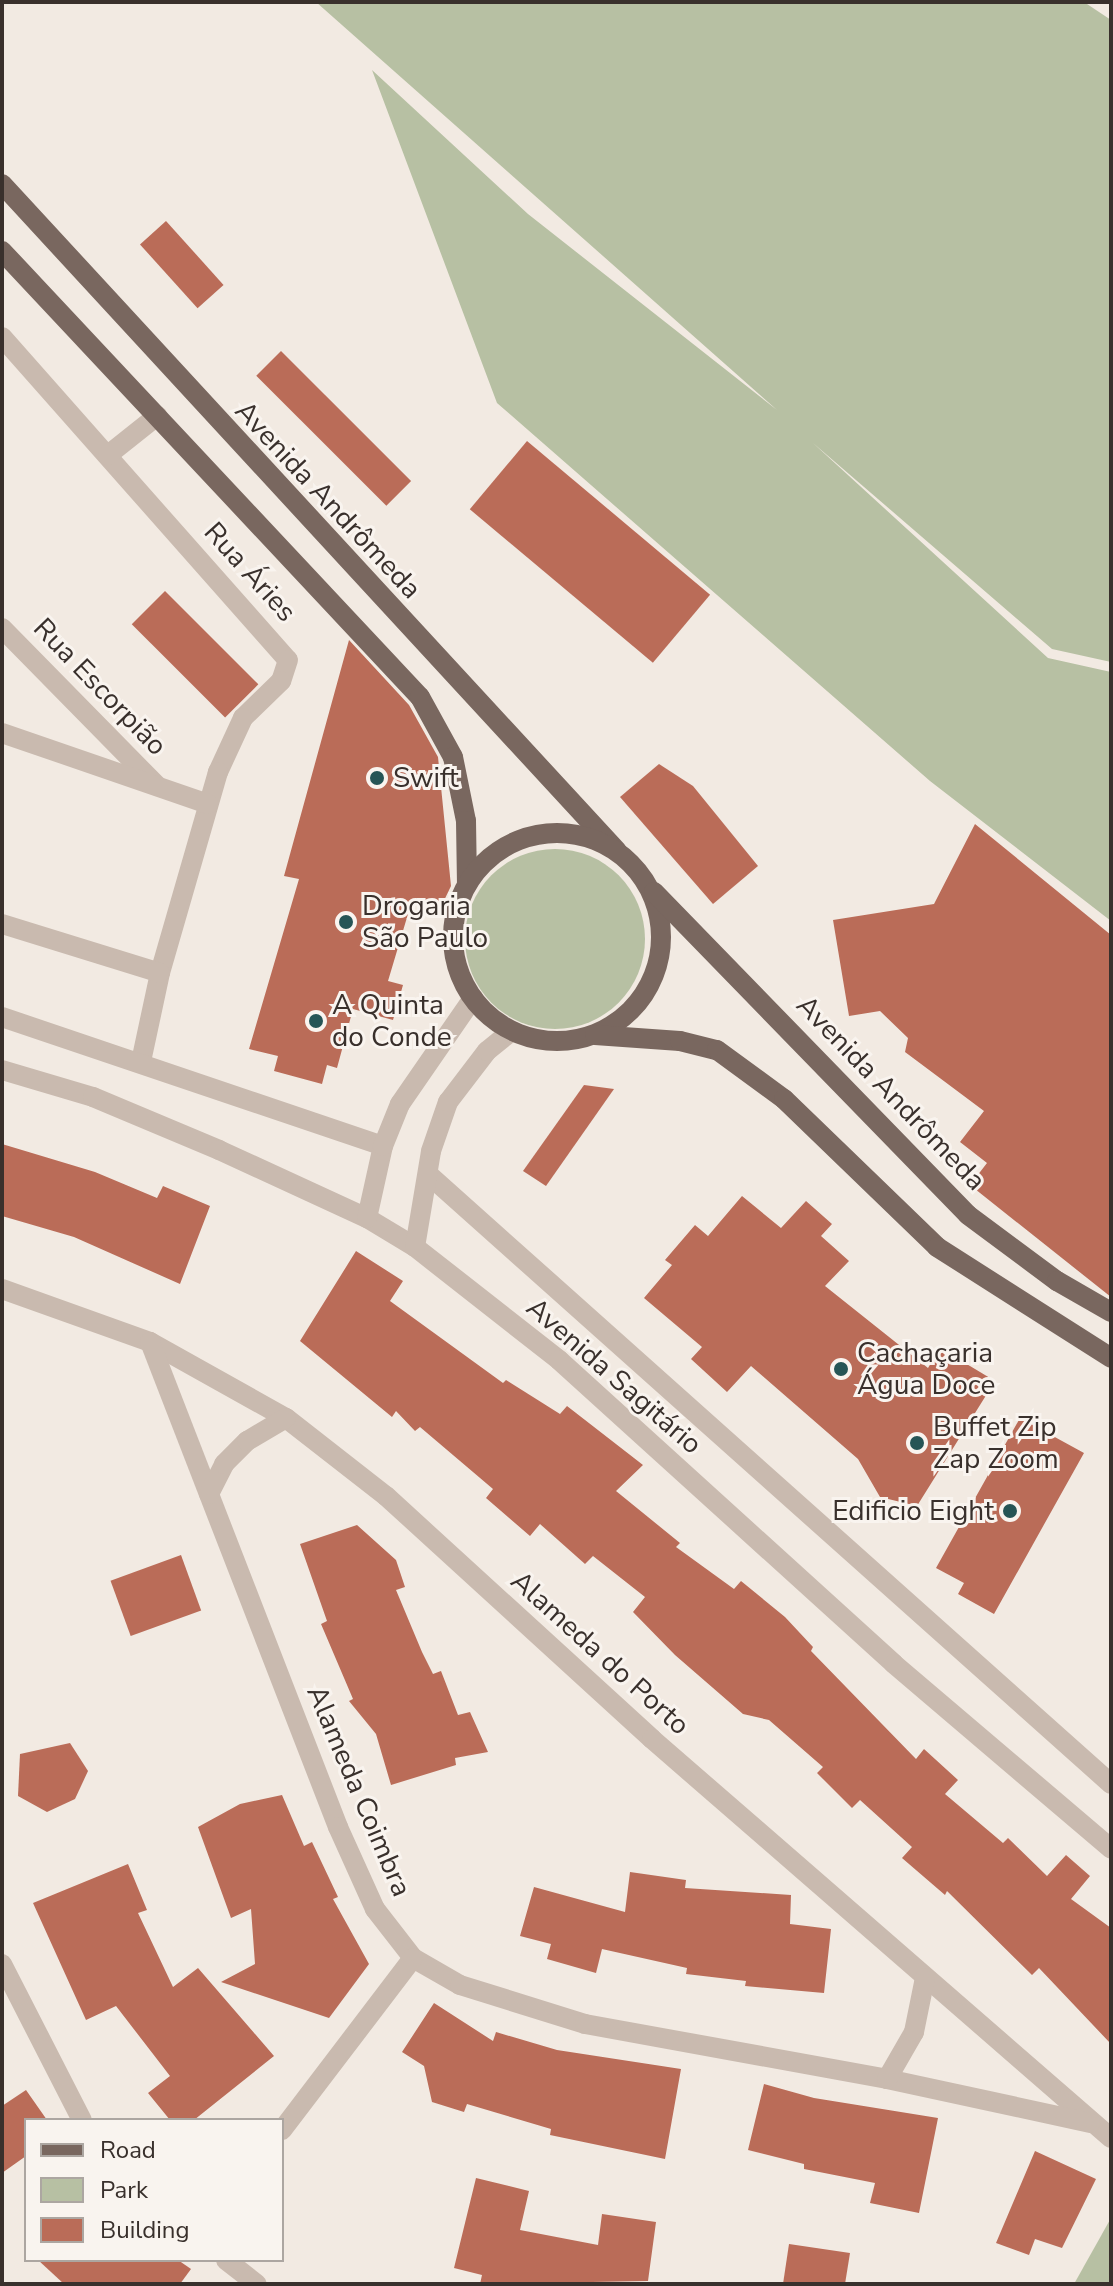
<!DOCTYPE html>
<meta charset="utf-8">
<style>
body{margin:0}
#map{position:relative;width:1113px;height:2286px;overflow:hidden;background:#f2eae2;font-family:"Nunito Sans",sans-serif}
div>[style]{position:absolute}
.green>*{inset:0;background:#b7c0a3}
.round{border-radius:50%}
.building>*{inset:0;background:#ba6c58;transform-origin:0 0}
.minor>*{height:20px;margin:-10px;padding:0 10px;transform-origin:10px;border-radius:10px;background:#c9baaf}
.major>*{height:20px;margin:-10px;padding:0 10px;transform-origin:10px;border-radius:10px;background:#79675f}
.major>.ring{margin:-10px;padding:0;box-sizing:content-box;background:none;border:20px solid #79675f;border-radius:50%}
.dots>*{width:22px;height:22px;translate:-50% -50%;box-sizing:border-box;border:4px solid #f9f4ef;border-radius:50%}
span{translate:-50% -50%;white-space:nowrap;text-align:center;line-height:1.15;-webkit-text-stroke:6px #f9f4ef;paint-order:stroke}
.street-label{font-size:28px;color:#39302c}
.poi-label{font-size:28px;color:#39302c}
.left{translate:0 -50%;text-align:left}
.right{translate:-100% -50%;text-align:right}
.frame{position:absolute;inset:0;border:4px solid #39302c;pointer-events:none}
.legend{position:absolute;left:24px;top:2118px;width:260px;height:144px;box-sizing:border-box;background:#f9f4ef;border:2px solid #aca6a1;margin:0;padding:10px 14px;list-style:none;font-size:24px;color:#39302c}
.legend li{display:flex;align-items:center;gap:16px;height:40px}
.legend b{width:40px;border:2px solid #aca6a1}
</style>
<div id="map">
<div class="green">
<i style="clip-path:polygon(316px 2px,1084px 2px,1111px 20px,1111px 662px,1052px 649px,813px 443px,1048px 658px,1111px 672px,1111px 921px,930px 781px,497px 403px,372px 70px,528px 214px,777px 410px)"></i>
<i class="round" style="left:465px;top:849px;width:180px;height:180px"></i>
<i style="clip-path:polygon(1111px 2218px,1111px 2284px,1074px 2284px)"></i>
</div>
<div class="building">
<i style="left:166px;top:221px;width:86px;height:35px;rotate:48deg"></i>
<i style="left:281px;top:351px;width:184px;height:35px;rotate:45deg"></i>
<i style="left:527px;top:441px;width:239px;height:89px;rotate:40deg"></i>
<i style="left:165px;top:591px;width:132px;height:47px;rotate:45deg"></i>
<i style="clip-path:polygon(349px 640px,409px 705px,438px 757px,451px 886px,439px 911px,411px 904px,388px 981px,403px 985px,393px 1020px,353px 1009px,337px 1068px,327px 1065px,322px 1084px,274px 1071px,278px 1056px,249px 1049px,299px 879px,284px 876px)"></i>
<i style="clip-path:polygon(659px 764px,693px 786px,758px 866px,713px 904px,620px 797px)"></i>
<i style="clip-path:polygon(975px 824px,1111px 935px,1111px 1297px,970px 1185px,987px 1163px,960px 1142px,984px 1111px,905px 1052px,908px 1038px,880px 1011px,849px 1016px,833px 920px,934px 904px)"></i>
<i style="clip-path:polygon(584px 1085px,614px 1089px,546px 1186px,523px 1171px)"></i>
<i style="clip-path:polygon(2px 1144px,95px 1172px,157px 1198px,163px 1186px,210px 1206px,180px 1284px,74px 1237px,2px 1216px)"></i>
<i style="clip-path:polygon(742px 1196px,781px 1228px,806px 1201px,832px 1224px,821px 1236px,849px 1261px,825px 1286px,928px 1368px,940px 1348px,995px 1381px,917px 1506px,880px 1497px,858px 1459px,751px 1366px,727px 1392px,691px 1359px,702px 1347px,644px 1298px,672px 1265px,665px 1260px,695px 1225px,708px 1236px)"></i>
<i style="clip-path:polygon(356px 1251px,403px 1281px,390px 1301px,503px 1383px,506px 1380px,560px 1414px,567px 1406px,643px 1465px,616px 1491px,680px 1543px,676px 1547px,734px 1589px,741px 1581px,785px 1617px,813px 1647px,811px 1651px,916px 1759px,924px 1749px,958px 1780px,945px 1794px,1003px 1843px,1008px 1838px,1047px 1876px,1066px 1855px,1090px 1876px,1071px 1899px,1111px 1928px,1111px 2044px,1039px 1968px,1032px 1975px,947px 1891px,945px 1895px,902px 1858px,912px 1847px,860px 1800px,852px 1808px,817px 1773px,823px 1767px,769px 1720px,743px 1714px,675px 1655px,633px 1612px,645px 1597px,593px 1556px,585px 1564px,540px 1524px,530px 1536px,486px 1498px,493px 1489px,420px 1427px,415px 1431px,396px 1411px,392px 1417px,300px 1341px)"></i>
<i style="clip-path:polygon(1020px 1418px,1084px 1453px,994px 1614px,958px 1594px,964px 1583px,936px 1568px)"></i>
<i style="clip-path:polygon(357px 1525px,396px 1560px,405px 1587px,396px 1590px,422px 1652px,433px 1674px,441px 1671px,458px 1715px,470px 1712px,488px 1752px,455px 1758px,456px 1765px,391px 1785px,376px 1734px,349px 1701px,353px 1699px,321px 1624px,327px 1621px,300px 1544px)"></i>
<i style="left:181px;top:1555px;width:59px;height:75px;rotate:70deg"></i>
<i style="clip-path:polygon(70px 1743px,88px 1771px,75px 1799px,47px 1812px,18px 1796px,20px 1754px)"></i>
<i style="clip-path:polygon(282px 1795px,304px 1846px,312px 1842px,338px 1897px,333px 1899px,369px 1964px,329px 2018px,221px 1982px,255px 1964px,251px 1909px,231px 1918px,198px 1827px,240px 1804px)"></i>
<i style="clip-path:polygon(128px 1864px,147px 1910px,138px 1913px,173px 1987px,198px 1968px,274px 2056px,194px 2120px,170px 2120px,148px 2093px,170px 2076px,116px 2006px,86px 2020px,33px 1903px)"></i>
<i style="clip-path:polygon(630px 1872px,686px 1880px,685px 1888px,791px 1895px,790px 1924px,831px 1929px,824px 1993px,745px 1986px,746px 1981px,686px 1974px,687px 1968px,602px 1949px,596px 1973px,547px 1959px,551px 1944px,520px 1936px,534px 1887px,625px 1912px)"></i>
<i style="clip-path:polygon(434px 2003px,493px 2041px,496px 2032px,557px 2050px,681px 2069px,665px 2159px,550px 2135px,551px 2129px,467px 2104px,464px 2112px,432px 2102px,424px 2066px,402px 2052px)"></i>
<i style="clip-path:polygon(764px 2084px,814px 2098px,938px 2118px,919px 2213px,870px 2203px,875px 2183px,804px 2169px,804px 2164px,748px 2150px)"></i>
<i style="clip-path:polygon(26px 2090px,47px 2120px,26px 2120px,26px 2156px,2px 2173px,2px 2106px)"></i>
<i style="clip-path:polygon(1035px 2151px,1096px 2179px,1062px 2248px,1035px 2239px,1029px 2255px,996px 2243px)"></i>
<i style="clip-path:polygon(476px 2178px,529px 2191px,520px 2230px,598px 2245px,602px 2214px,656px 2222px,648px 2281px,480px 2284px,482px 2275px,454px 2268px)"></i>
<i style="clip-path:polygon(789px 2244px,850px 2253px,845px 2284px,783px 2284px)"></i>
<i style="clip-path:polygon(38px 2260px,178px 2260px,191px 2269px,180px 2284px,64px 2284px)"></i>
</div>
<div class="minor">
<i style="left:2px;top:337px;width:431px;rotate:48.5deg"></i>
<i style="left:288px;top:660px;width:22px;rotate:108deg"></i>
<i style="left:281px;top:681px;width:53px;rotate:135.8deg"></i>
<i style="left:243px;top:718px;width:60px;rotate:114.8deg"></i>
<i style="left:218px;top:772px;width:209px;rotate:106.1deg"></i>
<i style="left:160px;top:973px;width:91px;rotate:102.1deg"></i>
<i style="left:108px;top:455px;width:63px;rotate:-38.5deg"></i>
<i style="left:2px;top:628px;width:221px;rotate:45.5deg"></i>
<i style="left:2px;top:733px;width:218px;rotate:19deg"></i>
<i style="left:2px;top:924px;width:165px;rotate:17.2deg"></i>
<i style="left:2px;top:1017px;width:402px;rotate:18.7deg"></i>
<i style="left:2px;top:1070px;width:95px;rotate:16.5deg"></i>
<i style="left:93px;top:1097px;width:137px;rotate:22.8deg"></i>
<i style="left:219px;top:1150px;width:163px;rotate:24.7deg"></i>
<i style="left:367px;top:1218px;width:56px;rotate:31.1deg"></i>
<i style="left:415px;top:1247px;width:183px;rotate:38.1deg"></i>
<i style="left:559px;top:1360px;width:452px;rotate:42.2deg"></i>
<i style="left:894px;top:1664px;width:285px;rotate:40.4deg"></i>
<i style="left:429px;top:1175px;width:914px;rotate:41.76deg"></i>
<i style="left:367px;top:1218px;width:74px;rotate:-77.5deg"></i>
<i style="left:383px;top:1146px;width:45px;rotate:-68deg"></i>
<i style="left:400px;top:1104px;width:129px;rotate:-55.4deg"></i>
<i style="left:415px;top:1247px;width:97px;rotate:-80.5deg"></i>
<i style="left:431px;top:1151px;width:52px;rotate:-70.9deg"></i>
<i style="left:448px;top:1102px;width:64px;rotate:-52.6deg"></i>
<i style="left:487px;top:1051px;width:32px;rotate:-39deg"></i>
<i style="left:2px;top:1289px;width:157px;rotate:19.7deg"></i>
<i style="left:150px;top:1342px;width:156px;rotate:29.2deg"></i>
<i style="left:286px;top:1418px;width:127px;rotate:38deg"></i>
<i style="left:386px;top:1496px;width:360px;rotate:42.4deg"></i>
<i style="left:652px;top:1739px;width:608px;rotate:41deg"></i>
<i style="left:150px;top:1342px;width:520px;rotate:68.81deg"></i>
<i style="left:338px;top:1827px;width:90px;rotate:65.7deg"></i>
<i style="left:375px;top:1909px;width:62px;rotate:52.2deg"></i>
<i style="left:413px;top:1958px;width:54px;rotate:29.9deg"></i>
<i style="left:460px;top:1985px;width:131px;rotate:17.3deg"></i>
<i style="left:585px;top:2024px;width:307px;rotate:10.3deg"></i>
<i style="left:887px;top:2079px;width:208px;rotate:12.2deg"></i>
<i style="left:209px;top:1494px;width:34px;rotate:-63deg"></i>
<i style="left:224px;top:1464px;width:33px;rotate:-45deg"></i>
<i style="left:247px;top:1441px;width:45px;rotate:-30.5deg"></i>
<i style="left:2px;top:1964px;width:175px;rotate:62.9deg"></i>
<i style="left:887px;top:2079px;width:54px;rotate:-60.1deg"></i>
<i style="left:914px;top:2032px;width:55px;rotate:-78.5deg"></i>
<i style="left:282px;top:2130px;width:216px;rotate:-52.7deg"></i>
<i style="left:226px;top:2260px;width:39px;rotate:38deg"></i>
</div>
<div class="major">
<i style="left:2px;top:184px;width:907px;rotate:47.32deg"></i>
<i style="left:2px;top:251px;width:611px;rotate:46.86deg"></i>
<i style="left:420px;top:697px;width:68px;rotate:61.2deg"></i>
<i style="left:453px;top:757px;width:65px;rotate:78.5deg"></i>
<i style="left:466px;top:821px;width:63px;rotate:89.1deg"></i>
<i class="ring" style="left:453px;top:833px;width:188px;height:188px"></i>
<i style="left:654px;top:892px;width:450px;rotate:45.8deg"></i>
<i style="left:968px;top:1215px;width:111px;rotate:36.6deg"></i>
<i style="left:1057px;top:1281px;width:62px;rotate:29.9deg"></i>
<i style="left:595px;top:1035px;width:85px;rotate:4deg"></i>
<i style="left:680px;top:1041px;width:38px;rotate:14deg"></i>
<i style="left:717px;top:1050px;width:83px;rotate:36.2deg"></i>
<i style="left:784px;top:1099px;width:213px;rotate:44deg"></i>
<i style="left:937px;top:1247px;width:206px;rotate:32.5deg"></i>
</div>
<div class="dots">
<i style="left:377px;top:778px;background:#265556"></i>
<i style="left:346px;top:922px;background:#265556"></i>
<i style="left:316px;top:1021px;background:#265556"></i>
<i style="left:841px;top:1369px;background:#265556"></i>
<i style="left:917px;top:1443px;background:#265556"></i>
<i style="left:1010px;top:1511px;background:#265556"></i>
</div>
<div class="street-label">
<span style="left:328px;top:500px;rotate:47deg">Avenida Andrômeda</span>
<span style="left:250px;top:572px;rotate:48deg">Rua Áries</span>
<span style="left:100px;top:687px;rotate:46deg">Rua Escorpião</span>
<span style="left:891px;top:1093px;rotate:46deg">Avenida Andrômeda</span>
<span style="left:614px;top:1376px;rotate:41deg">Avenida Sagitário</span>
<span style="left:600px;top:1653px;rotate:42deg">Alameda do Porto</span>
<span style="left:359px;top:1791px;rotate:67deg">Alameda Coimbra</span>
</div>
<div class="poi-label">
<span class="left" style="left:393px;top:778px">Swift</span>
<span class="left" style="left:362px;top:922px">Drogaria<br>São Paulo</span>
<span class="left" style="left:332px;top:1021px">A Quinta<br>do Conde</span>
<span class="left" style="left:857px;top:1369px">Cachaçaria<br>Água Doce</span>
<span class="left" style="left:933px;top:1443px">Buffet Zip<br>Zap Zoom</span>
<span class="right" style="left:994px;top:1511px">Edificio Eight</span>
</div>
<div class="frame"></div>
<ul class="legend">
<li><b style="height:10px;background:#79675f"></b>Road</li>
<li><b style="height:22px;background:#b7c0a3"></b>Park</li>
<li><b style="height:22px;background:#ba6c58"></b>Building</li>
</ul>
</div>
